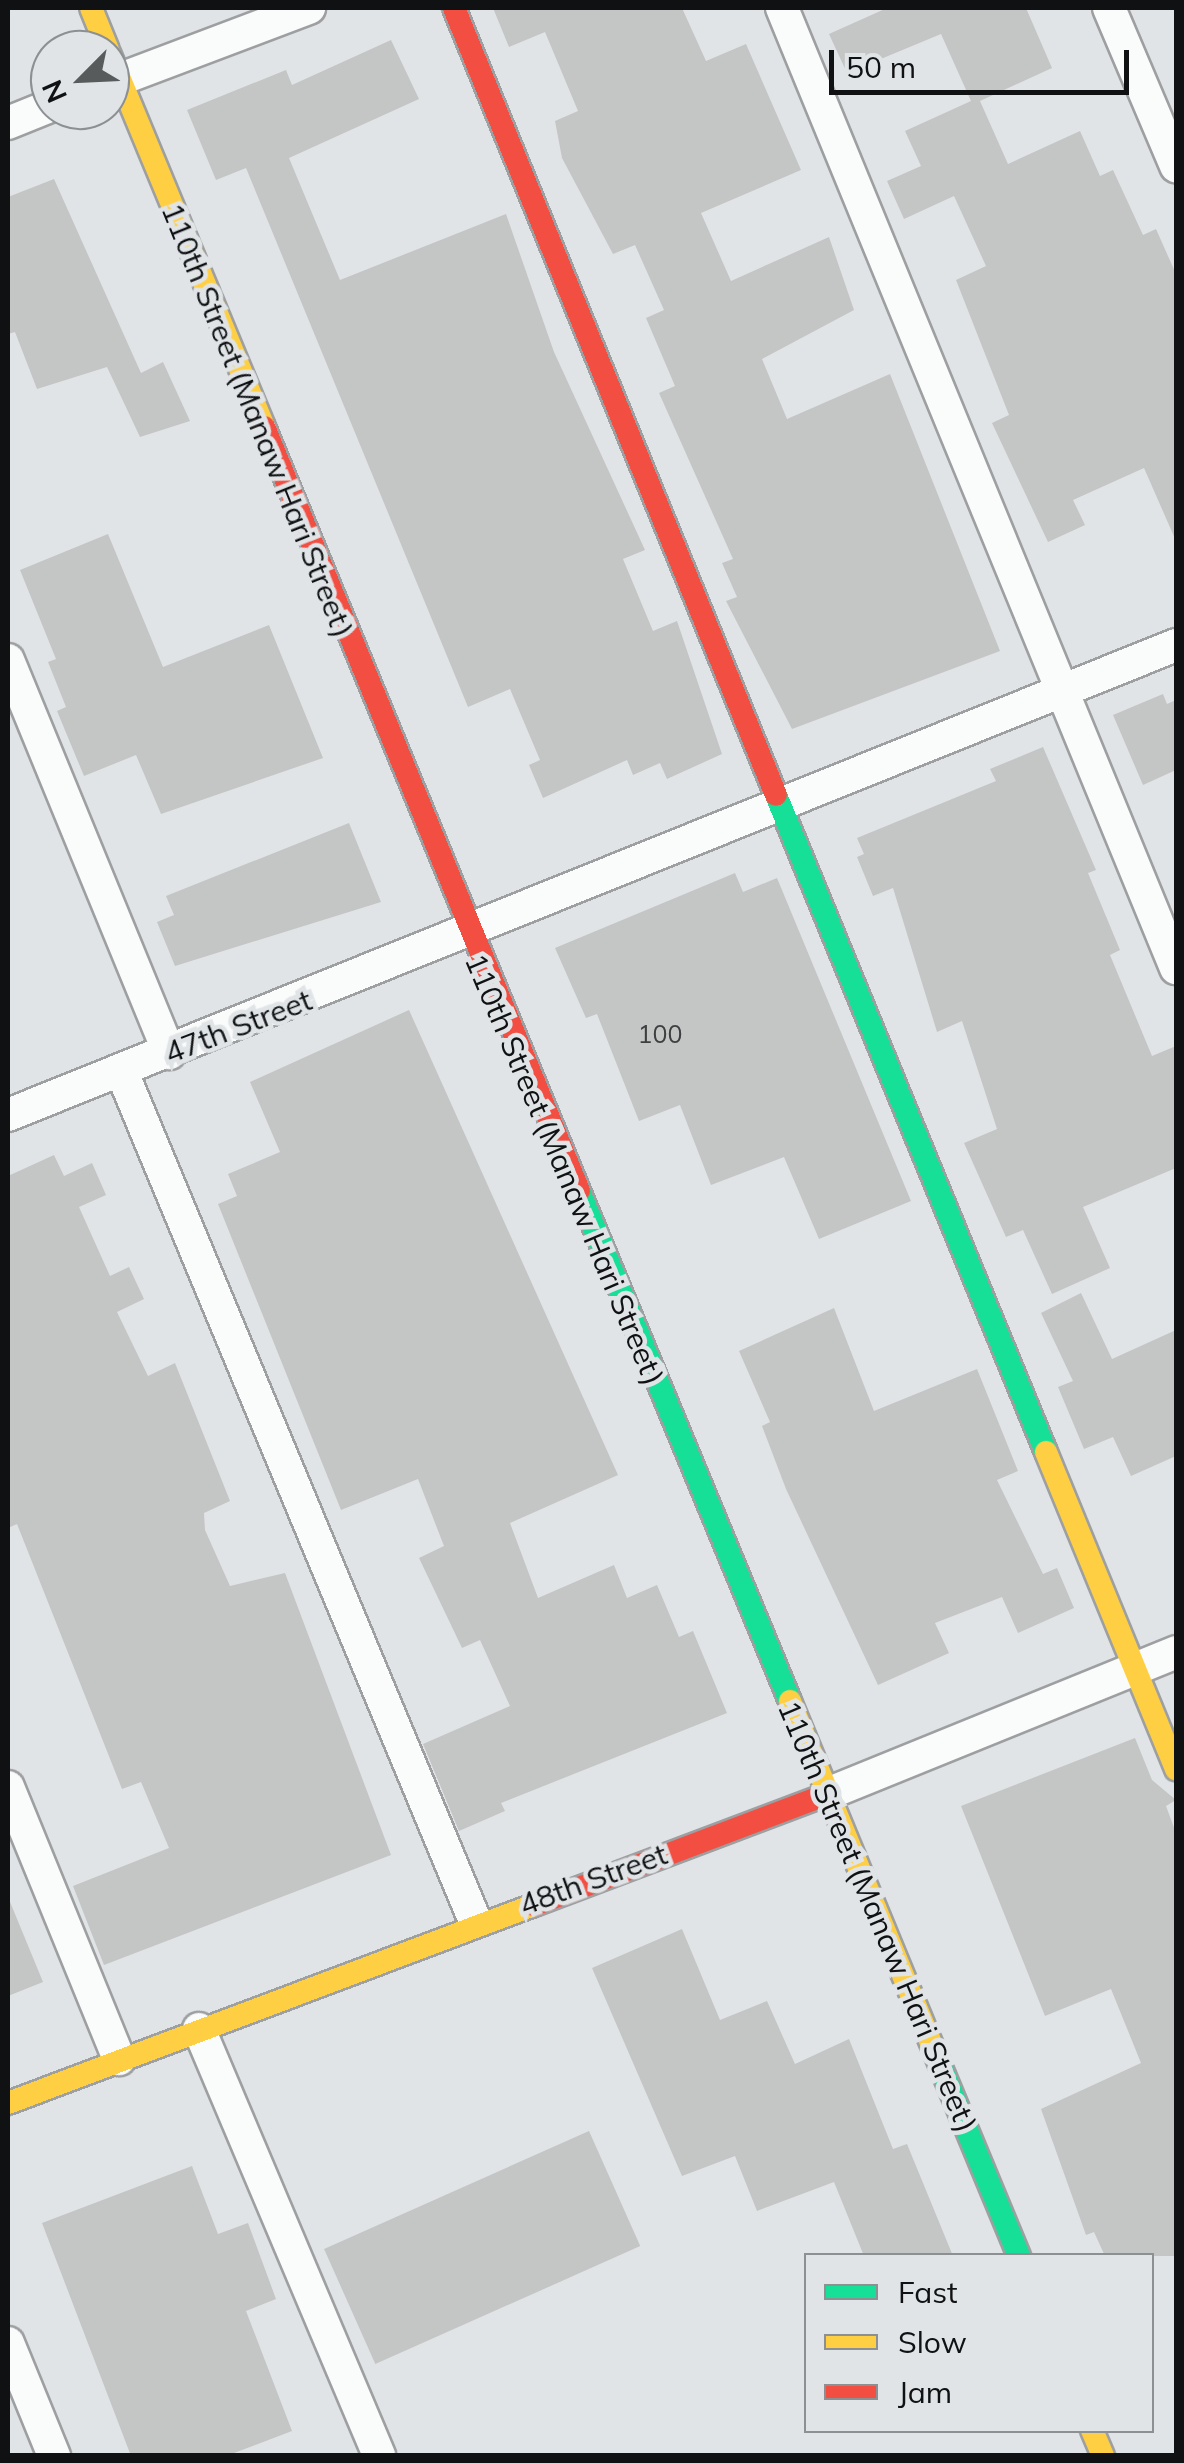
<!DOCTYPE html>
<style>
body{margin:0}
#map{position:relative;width:1184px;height:2463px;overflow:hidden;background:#e1e4e6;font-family:Mulish,sans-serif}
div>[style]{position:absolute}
.building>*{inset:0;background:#c4c5c5;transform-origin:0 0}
.roads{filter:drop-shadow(2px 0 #9d9fa1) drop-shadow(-2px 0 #9d9fa1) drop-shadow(0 2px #9d9fa1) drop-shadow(0 -2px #9d9fa1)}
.street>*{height:32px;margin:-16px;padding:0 16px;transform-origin:16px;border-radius:16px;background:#fafbfb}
.fast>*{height:22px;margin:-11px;padding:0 11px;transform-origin:11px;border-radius:11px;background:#16e098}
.slow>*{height:22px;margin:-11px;padding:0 11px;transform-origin:11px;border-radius:11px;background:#ffcf43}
.jam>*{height:22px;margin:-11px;padding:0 11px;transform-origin:11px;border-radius:11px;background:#f24e42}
span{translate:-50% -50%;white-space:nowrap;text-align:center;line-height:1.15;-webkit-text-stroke:9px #e0e4e7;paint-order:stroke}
.number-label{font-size:25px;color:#3c3e3f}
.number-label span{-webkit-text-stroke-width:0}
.street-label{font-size:30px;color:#0f1112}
.frame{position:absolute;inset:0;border:10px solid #0f1112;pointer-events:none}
.legend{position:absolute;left:804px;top:2253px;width:350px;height:180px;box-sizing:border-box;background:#e0e4e7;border:2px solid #8c9092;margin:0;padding:12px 18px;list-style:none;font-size:30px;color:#0f1112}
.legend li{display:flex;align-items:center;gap:20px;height:50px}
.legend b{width:50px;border:2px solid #8c9092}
.north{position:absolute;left:30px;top:30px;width:100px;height:100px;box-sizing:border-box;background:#e0e4e7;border:2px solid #8c9092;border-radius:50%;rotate:246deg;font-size:28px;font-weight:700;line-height:40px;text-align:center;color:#0f1112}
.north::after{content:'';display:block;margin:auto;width:35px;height:45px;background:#585b5c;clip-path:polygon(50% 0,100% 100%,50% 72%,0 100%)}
.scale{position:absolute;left:829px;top:50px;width:300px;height:45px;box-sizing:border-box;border:5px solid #0f1112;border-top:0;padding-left:12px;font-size:30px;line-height:35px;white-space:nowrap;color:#0f1112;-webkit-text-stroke:8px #e0e4e7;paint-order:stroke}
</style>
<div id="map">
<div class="building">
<i style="clip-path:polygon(493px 8px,682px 8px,706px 61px,746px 44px,801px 170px,701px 213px,731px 281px,829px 237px,854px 310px,762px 359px,787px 419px,890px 374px,1000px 651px,792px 729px,726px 601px,737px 597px,722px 563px,733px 559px,659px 393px,675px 386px,646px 318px,664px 310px,635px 245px,613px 254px,562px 158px,555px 121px,578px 111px,545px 32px,509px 47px)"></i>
<i style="clip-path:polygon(887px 8px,1026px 8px,1052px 68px,980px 101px,1008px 164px,1080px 131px,1100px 176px,1113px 170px,1143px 235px,1156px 229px,1176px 274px,1176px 541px,1144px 468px,1073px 500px,1085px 525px,1048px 542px,992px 423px,1009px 415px,956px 280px,986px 266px,954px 196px,904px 219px,887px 181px,921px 166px,905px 131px,971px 101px,941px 34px,847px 73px,829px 34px)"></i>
<i style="clip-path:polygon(391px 40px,419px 99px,289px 158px,340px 280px,506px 214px,554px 352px,645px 550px,623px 559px,653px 631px,677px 621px,722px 754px,667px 779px,660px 763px,633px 775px,627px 760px,543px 798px,529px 765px,540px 760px,510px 689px,468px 707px,246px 168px,216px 180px,187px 110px,286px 70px,292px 85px)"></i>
<i style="clip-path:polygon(54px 179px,141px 373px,163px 362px,190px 421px,140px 437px,107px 367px,37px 389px,15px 332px,8px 334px,8px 197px)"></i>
<i style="clip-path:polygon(108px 534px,163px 667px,269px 625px,323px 758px,161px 814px,136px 755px,84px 776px,57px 711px,66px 707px,48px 662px,56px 659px,20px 570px)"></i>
<i style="clip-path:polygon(1163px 694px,1167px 704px,1176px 700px,1176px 770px,1143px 785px,1113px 715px)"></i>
<i style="clip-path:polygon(1043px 747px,1096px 870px,1088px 873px,1120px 950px,1110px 955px,1152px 1056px,1176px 1046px,1176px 1168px,1083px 1207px,1110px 1268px,1052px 1294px,1023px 1230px,1006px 1237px,964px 1143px,997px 1129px,962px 1021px,937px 1032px,893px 888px,873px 896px,857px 857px,864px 854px,857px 838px,996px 781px,990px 769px)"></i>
<i style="clip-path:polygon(349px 823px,381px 902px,175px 966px,157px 922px,174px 915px,166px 896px)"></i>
<i style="clip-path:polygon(735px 873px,743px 892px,777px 878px,911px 1201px,819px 1239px,784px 1157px,711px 1185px,680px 1105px,639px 1121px,597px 1014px,586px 1018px,555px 948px)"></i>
<i style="clip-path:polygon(409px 1010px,618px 1475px,510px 1523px,538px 1598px,614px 1565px,627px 1598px,657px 1585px,679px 1637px,693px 1631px,727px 1713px,501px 1803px,505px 1811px,459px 1831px,423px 1744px,510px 1706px,480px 1640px,462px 1648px,419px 1558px,444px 1546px,418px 1479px,341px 1510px,218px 1204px,237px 1196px,228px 1174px,280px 1152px,250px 1082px)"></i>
<i style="clip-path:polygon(54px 1155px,64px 1176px,92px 1163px,106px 1195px,79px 1207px,110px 1276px,129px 1267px,144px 1299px,117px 1312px,148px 1376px,175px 1363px,230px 1501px,204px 1513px,205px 1530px,230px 1586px,285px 1573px,391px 1855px,104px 1965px,73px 1886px,169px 1848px,141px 1782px,122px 1789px,17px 1524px,8px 1528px,8px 1176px)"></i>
<i style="clip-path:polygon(1081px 1293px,1112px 1359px,1176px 1330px,1176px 1456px,1131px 1476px,1113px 1437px,1084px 1449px,1058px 1387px,1073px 1381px,1041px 1313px)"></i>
<i style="clip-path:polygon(834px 1308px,874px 1411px,977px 1369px,1018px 1471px,997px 1480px,1043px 1574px,1057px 1568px,1074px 1608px,1018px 1633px,1002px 1597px,935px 1623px,949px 1653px,878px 1685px,786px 1489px,762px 1426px,770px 1422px,739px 1351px)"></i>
<i style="clip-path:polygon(1135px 1738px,1152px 1780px,1176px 1800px,1166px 1806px,1176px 1833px,1176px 2256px,1105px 2256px,1094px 2232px,1086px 2235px,1041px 2109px,1141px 2063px,1111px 1989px,1045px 2016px,961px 1806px)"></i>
<i style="clip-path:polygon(8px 1897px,43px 1982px,8px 1996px)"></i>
<i style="clip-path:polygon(682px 1929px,720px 2020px,767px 2001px,795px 2064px,849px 2039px,893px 2149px,907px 2144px,953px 2256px,864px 2256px,834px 2182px,757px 2211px,735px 2156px,682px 2176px,592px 1968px)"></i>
<i style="left:589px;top:2131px;width:126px;height:290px;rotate:66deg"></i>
<i style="clip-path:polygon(192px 2166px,218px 2234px,248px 2223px,276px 2299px,246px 2311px,292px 2431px,226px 2456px,131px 2456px,42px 2223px)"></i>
</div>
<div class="roads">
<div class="street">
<i style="left:782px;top:8px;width:1038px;rotate:67.69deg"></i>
<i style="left:1109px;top:8px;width:172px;rotate:67deg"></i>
<i style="left:110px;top:83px;width:213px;rotate:-20.7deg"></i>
<i style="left:8px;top:123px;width:45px;rotate:-22deg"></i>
<i style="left:8px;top:660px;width:425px;rotate:67.7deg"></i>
<i style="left:121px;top:1070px;width:922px;rotate:67.41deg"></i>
<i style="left:8px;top:1115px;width:1259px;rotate:-21.92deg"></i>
<i style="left:8px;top:1787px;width:294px;rotate:67.8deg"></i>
<i style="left:827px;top:1794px;width:377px;rotate:-22.1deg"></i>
<i style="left:199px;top:2029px;width:463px;rotate:67.1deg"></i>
<i style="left:8px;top:2343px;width:122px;rotate:67.8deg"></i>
</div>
<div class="fast">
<i style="left:776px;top:795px;width:710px;rotate:67.66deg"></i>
<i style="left:579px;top:1191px;width:552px;rotate:67.52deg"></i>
<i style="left:935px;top:2053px;width:220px;rotate:67.5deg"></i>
</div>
<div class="slow">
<i style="left:91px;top:8px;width:45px;rotate:68deg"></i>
<i style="left:110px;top:55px;width:403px;rotate:67.5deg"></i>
<i style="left:1046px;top:1452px;width:343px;rotate:67.7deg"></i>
<i style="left:790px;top:1701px;width:381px;rotate:67.6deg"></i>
<i style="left:8px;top:2103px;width:562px;rotate:-20.63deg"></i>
<i style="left:1092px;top:2430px;width:28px;rotate:67deg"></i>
</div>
<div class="jam">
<i style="left:454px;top:8px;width:850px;rotate:67.75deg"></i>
<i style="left:264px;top:427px;width:826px;rotate:67.59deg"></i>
<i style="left:534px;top:1905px;width:313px;rotate:-20.7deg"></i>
</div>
</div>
<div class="number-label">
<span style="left:660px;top:1034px">100</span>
</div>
<div class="street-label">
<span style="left:258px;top:420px;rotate:68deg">110th Street (Manaw Hari Street)</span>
<span style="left:238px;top:1026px;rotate:-21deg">47th Street</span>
<span style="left:565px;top:1169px;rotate:67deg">110th Street (Manaw Hari Street)</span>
<span style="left:593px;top:1879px;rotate:-20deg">48th Street</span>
<span style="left:878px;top:1916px;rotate:67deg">110th Street (Manaw Hari Street)</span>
</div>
<div class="frame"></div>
<ul class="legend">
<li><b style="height:12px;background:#16e098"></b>Fast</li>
<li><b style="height:12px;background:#ffcf43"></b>Slow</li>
<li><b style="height:12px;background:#f24e42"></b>Jam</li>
</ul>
<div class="north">N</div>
<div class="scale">50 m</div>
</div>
